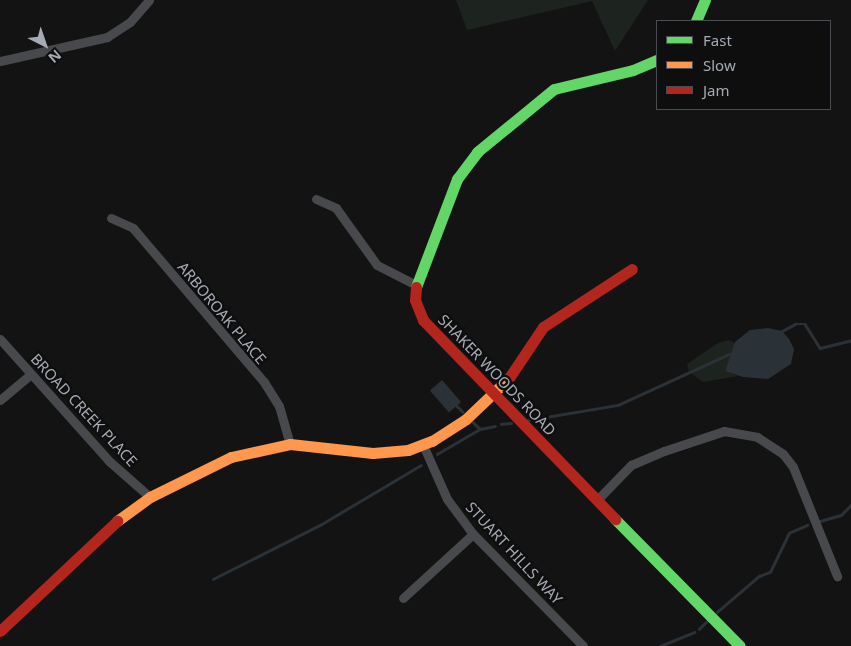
<!DOCTYPE html>
<style>
body{margin:0}
#map{position:relative;width:851px;height:646px;overflow:hidden;background:#131314;font-family:"Noto Sans",sans-serif}
div>[style]{position:absolute}
.green>*{inset:0;background:#1d231e}
.water>*{inset:0;background:#2b3237;transform-origin:0 0}
.stream>*{height:2.5px;margin:-1.25px;padding:0 1.25px;transform-origin:1.25px;border-radius:1.25px;background:#2b3237}
.street>*{height:9px;margin:-4.5px;padding:0 4.5px;transform-origin:4.5px;border-radius:4.5px;background:#48494c}
.fast>*{height:11px;margin:-5.5px;padding:0 5.5px;transform-origin:5.5px;border-radius:5.5px;background:#63d668}
.slow>*{height:11px;margin:-5.5px;padding:0 5.5px;transform-origin:5.5px;border-radius:5.5px;background:#ff974d}
.jam>*{height:11px;margin:-5.5px;padding:0 5.5px;transform-origin:5.5px;border-radius:5.5px;background:#b3261e}
span{translate:-50% -50%;white-space:nowrap;text-align:center;line-height:1.15;-webkit-text-stroke:4.5px #0e0e0f;paint-order:stroke}
.street-label{font-size:15px;color:#a6aab3}
.legend{position:absolute;left:656px;top:20px;width:175px;height:90px;box-sizing:border-box;background:#0e0e0f;border:1px solid #4b4c51;margin:0;padding:6px 9px;list-style:none;font-size:15px;color:#a6aab3}
.legend li{display:flex;align-items:center;gap:10px;height:25px}
.legend b{width:25px;border:1px solid #4b4c51}
.north{position:absolute;left:20px;top:20px;width:50px;height:50px;-webkit-text-stroke:4px #0e0e0f;paint-order:stroke;rotate:139deg;font-size:14px;font-weight:700;line-height:20px;text-align:center;color:#a6aab3}
.north::after{content:'';display:block;margin:auto;width:18px;height:22px;background:#a6aab3;clip-path:polygon(50% 0,100% 100%,50% 72%,0 100%)}
</style>
<div id="map">
<div class="green">
<i style="clip-path:polygon(456px 0,648px 0,615px 51px,592px 1px,467px 30px)"></i>
<i style="clip-path:polygon(729px 340px,735px 343px,725px 371px,738px 376px,703px 382px,689px 372px,687px 364px,718px 343px)"></i>
</div>
<div class="water">
<i style="clip-path:polygon(768px 328px,782px 331px,789px 339px,794px 349px,791px 364px,768px 379px,743px 377px,725px 371px,735px 342px,750px 330px)"></i>
<i style="left:442px;top:380px;width:29px;height:16px;rotate:49deg"></i>
</div>
<div class="stream">
<i style="left:782px;top:331px;width:15px;rotate:-28deg"></i>
<i style="left:795px;top:324px;width:10px"></i>
<i style="left:805px;top:324px;width:28px;rotate:58deg"></i>
<i style="left:820px;top:348px;width:32px;rotate:-14deg"></i>
<i style="left:457px;top:406px;width:8px;rotate:45deg"></i>
<i style="left:528px;top:420px;width:91px;rotate:-9.5deg"></i>
<i style="left:618px;top:405px;width:122px;rotate:-24.7deg"></i>
<i style="left:473px;top:422px;width:10px;rotate:45deg"></i>
<i style="left:501px;top:424px;width:10px;rotate:-6deg"></i>
<i style="left:437px;top:454px;width:50px;rotate:-30.2deg"></i>
<i style="left:480px;top:429px;width:15px;rotate:-11deg"></i>
<i style="left:820px;top:521px;width:22px;rotate:-16deg"></i>
<i style="left:841px;top:515px;width:14px;rotate:-45deg"></i>
<i style="left:213px;top:579px;width:120px;rotate:-26.8deg"></i>
<i style="left:320px;top:525px;width:117px;rotate:-30.7deg"></i>
<i style="left:717px;top:612px;width:55px;rotate:-40.6deg"></i>
<i style="left:759px;top:576px;width:12px;rotate:-20deg"></i>
<i style="left:770px;top:572px;width:43px;rotate:-64deg"></i>
<i style="left:789px;top:533px;width:20px;rotate:-24deg"></i>
<i style="left:699px;top:629px;width:10px;rotate:-45deg"></i>
<i style="left:660px;top:646px;width:37px;rotate:-22deg"></i>
</div>
<div class="street">
<i style="left:0;top:61px;width:110px;rotate:-12.6deg"></i>
<i style="left:107px;top:37px;width:27px;rotate:-33deg"></i>
<i style="left:130px;top:22px;width:29px;rotate:-49deg"></i>
<i style="left:316px;top:199px;width:22px;rotate:24deg"></i>
<i style="left:336px;top:208px;width:70px;rotate:54.3deg"></i>
<i style="left:377px;top:265px;width:44px;rotate:27.1deg"></i>
<i style="left:111px;top:218px;width:24px;rotate:24deg"></i>
<i style="left:133px;top:228px;width:202px;rotate:49.6deg"></i>
<i style="left:264px;top:382px;width:28px;rotate:58deg"></i>
<i style="left:279px;top:406px;width:40px;rotate:74deg"></i>
<i style="left:0;top:339px;width:164px;rotate:48.2deg"></i>
<i style="left:109px;top:461px;width:55px;rotate:41.3deg"></i>
<i style="left:0;top:400px;width:40px;rotate:-40deg"></i>
<i style="left:423px;top:445px;width:59px;rotate:66deg"></i>
<i style="left:447px;top:499px;width:44px;rotate:53.4deg"></i>
<i style="left:473px;top:534px;width:157px;rotate:45.5deg"></i>
<i style="left:597px;top:500px;width:49px;rotate:-45.8deg"></i>
<i style="left:631px;top:465px;width:36px;rotate:-23deg"></i>
<i style="left:664px;top:451px;width:63px;rotate:-18.4deg"></i>
<i style="left:724px;top:431px;width:34px;rotate:10deg"></i>
<i style="left:757px;top:437px;width:31px;rotate:33deg"></i>
<i style="left:783px;top:454px;width:16px;rotate:52deg"></i>
<i style="left:793px;top:467px;width:118px;rotate:68deg"></i>
<i style="left:403px;top:598px;width:95px;rotate:-42.4deg"></i>
</div>
<div class="fast">
<i style="left:696px;top:21px;width:23px;rotate:-67deg"></i>
<i style="left:416px;top:287px;width:116px;rotate:-69.2deg"></i>
<i style="left:457px;top:179px;width:34px;rotate:-53deg"></i>
<i style="left:477px;top:152px;width:99px;rotate:-39.3deg"></i>
<i style="left:554px;top:89px;width:81px;rotate:-13.5deg"></i>
<i style="left:633px;top:70px;width:26px;rotate:-23deg"></i>
<i style="left:615px;top:519px;width:178px;rotate:45.5deg"></i>
</div>
<div class="slow">
<i style="left:117px;top:521px;width:41px;rotate:-36deg"></i>
<i style="left:150px;top:497px;width:90px;rotate:-26.3deg"></i>
<i style="left:231px;top:457px;width:60px;rotate:-12.4deg"></i>
<i style="left:290px;top:444px;width:83px;rotate:6.2deg"></i>
<i style="left:373px;top:453px;width:35px;rotate:-5deg"></i>
<i style="left:408px;top:450px;width:26px;rotate:-21deg"></i>
<i style="left:432px;top:441px;width:40px;rotate:-32.9deg"></i>
<i style="left:466px;top:419px;width:59px;rotate:-43.6deg"></i>
</div>
<div class="jam">
<i style="left:416px;top:287px;width:13px;rotate:94deg"></i>
<i style="left:415px;top:300px;width:22px;rotate:68deg"></i>
<i style="left:423px;top:320px;width:277px;rotate:46deg"></i>
<i style="left:509px;top:378px;width:61px;rotate:-56.3deg"></i>
<i style="left:543px;top:327px;width:106px;rotate:-33.1deg"></i>
<i style="left:0;top:631px;width:161px;rotate:-43.2deg"></i>
</div>
<div class="street-label">
<span style="left:222px;top:313px;rotate:50deg">ARBOROAK PLACE</span>
<span style="left:497px;top:375px;rotate:46deg">SHAKER WOODS ROAD</span>
<span style="left:84px;top:410px;rotate:47deg">BROAD CREEK PLACE</span>
<span style="left:514px;top:553px;rotate:47deg">STUART HILLS WAY</span>
</div>
<ul class="legend">
<li><b style="height:6px;background:#63d668"></b>Fast</li>
<li><b style="height:6px;background:#ff974d"></b>Slow</li>
<li><b style="height:6px;background:#b3261e"></b>Jam</li>
</ul>
<div class="north">N</div>
</div>
